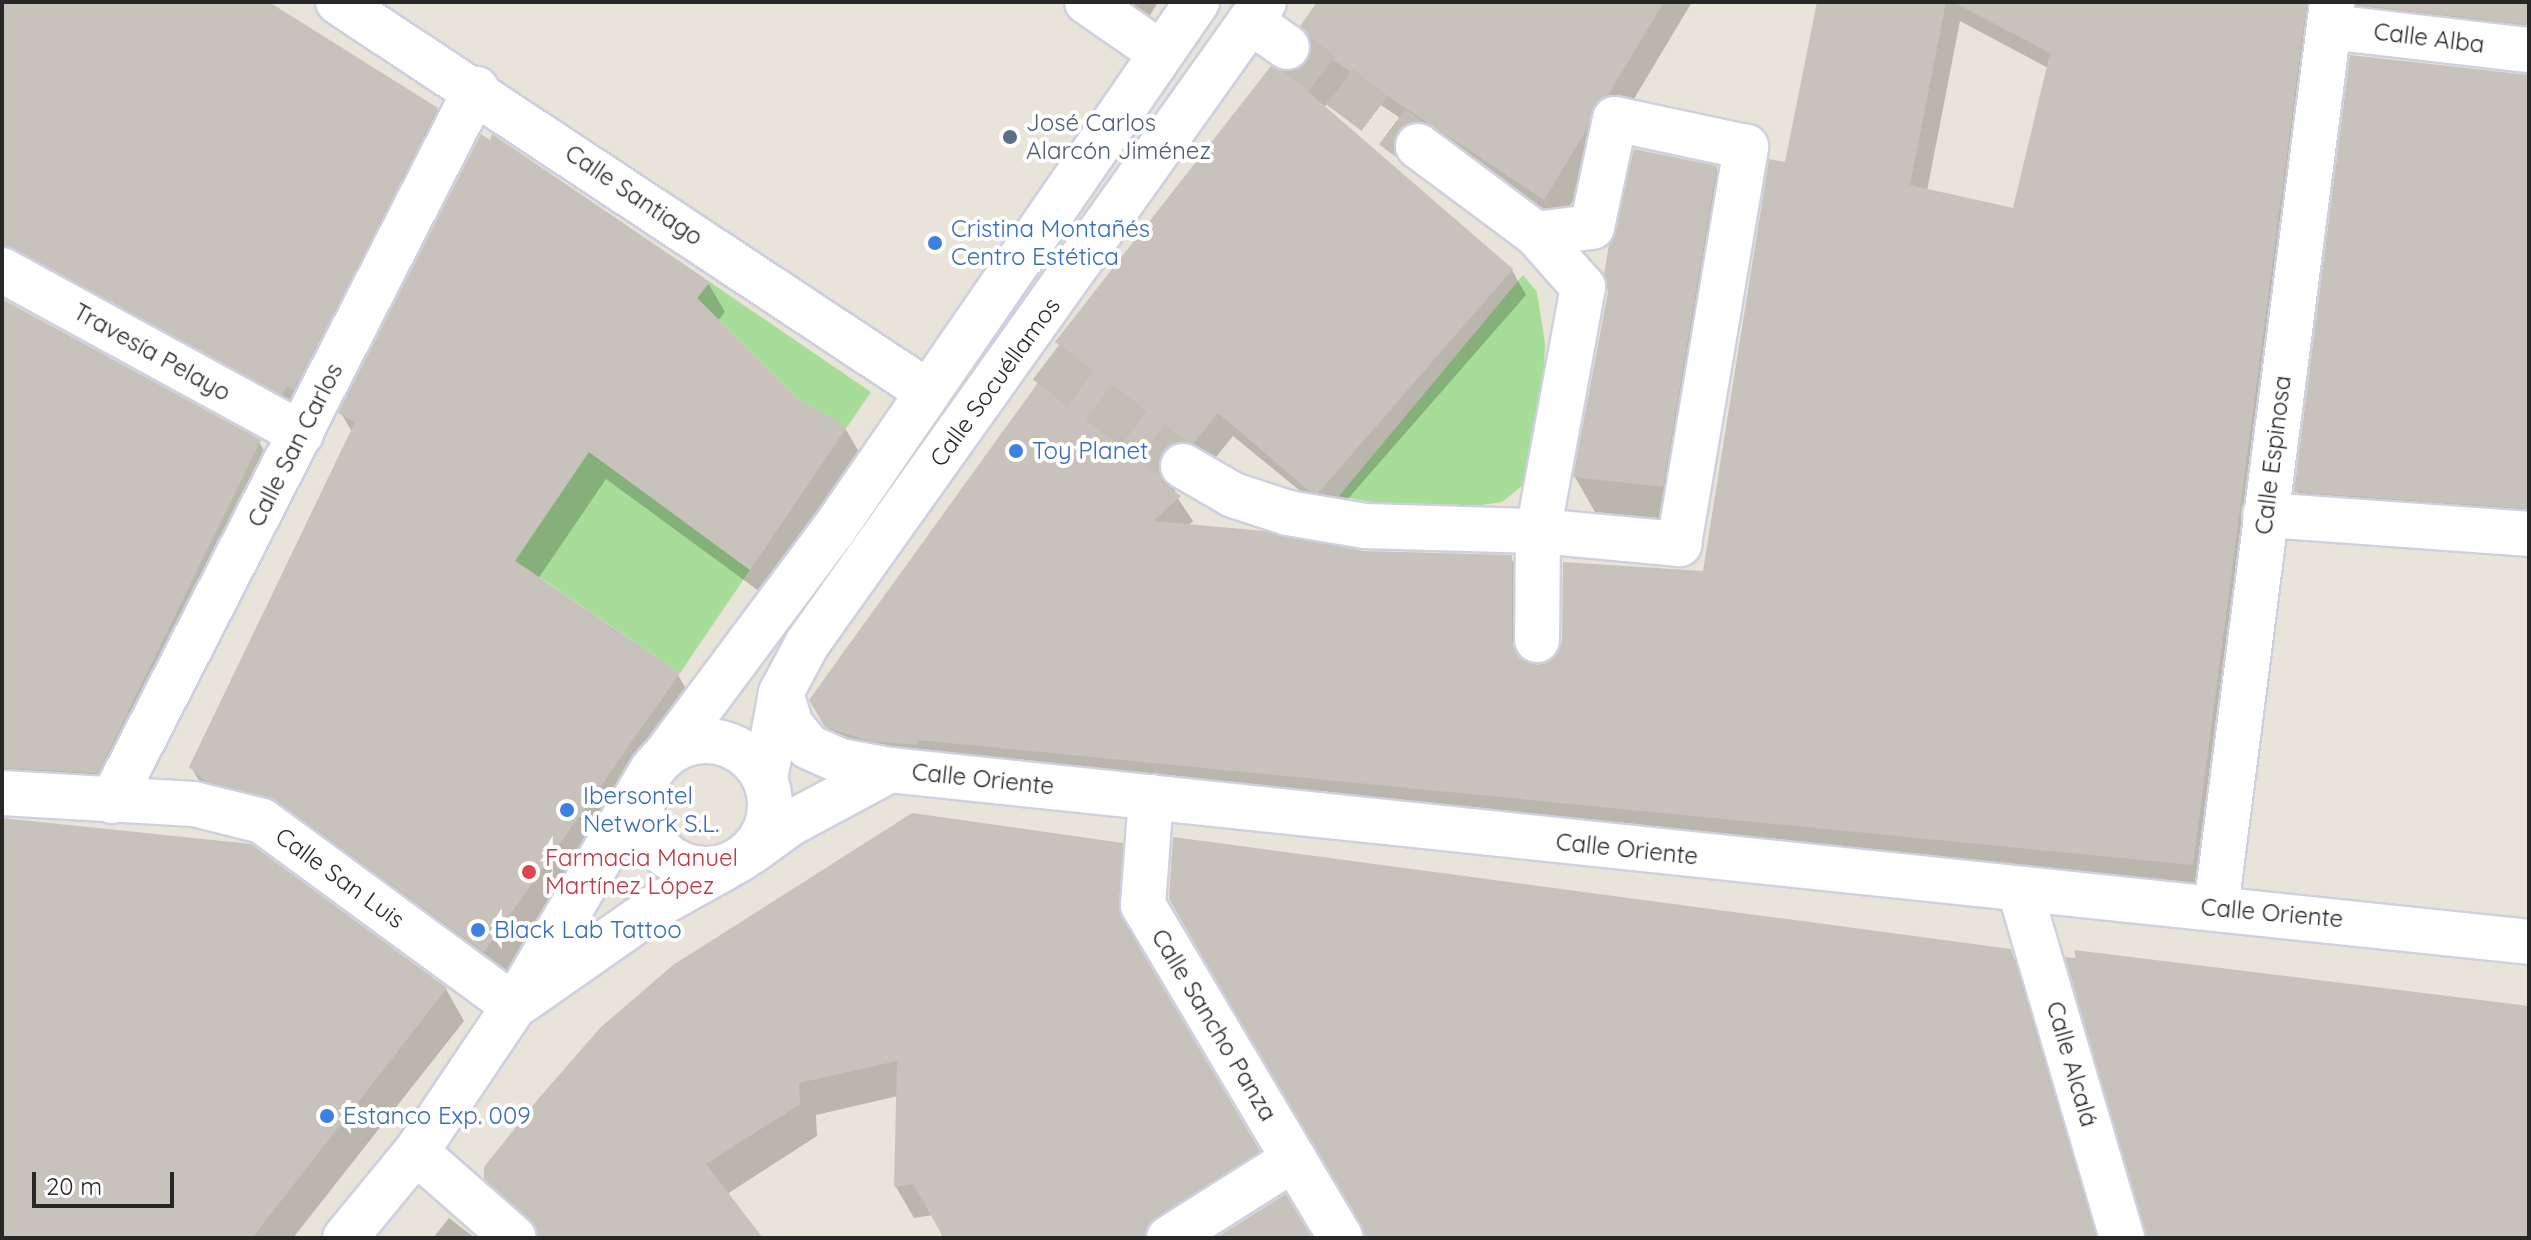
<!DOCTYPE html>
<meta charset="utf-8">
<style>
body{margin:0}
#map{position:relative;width:2531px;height:1240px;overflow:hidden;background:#e9e4d9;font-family:Quicksand,sans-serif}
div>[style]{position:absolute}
.green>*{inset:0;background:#a7dc99}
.shadow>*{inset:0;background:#0003}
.building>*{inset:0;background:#c7c3bc}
.minor-tunnel>*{height:44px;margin-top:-22px;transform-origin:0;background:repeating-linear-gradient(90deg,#c2beb5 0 44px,transparent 0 66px)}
.roads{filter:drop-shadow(2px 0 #cfd0df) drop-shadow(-2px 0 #cfd0df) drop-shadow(0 2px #cfd0df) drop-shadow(0 -2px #cfd0df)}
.minor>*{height:44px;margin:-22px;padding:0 22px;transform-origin:22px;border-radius:22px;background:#fff}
.minor>.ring{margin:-22px;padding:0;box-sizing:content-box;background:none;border:44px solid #fff;border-radius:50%}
.dots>*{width:22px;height:22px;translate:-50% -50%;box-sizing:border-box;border:4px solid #fff;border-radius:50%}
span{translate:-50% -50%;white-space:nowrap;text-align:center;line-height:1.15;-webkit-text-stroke:8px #fff;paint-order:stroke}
.street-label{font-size:24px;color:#272727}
.service-label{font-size:24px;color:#4e5e75}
.left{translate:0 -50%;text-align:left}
.shop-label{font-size:24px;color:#366cbe}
.health-label{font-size:24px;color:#be3a42}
.frame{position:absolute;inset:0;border:4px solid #272727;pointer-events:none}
.scale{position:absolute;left:32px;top:1172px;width:142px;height:36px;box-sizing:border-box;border:4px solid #272727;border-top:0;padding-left:10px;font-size:24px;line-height:28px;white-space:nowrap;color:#272727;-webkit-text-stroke:6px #fff;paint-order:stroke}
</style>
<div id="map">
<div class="green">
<i style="clip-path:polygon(1523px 275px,1537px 292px,1545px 344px,1542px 421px,1532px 478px,1502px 502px,1462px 508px,1399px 507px,1339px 496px)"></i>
<i style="clip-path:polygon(710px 282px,871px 392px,847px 427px,797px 398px,697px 298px)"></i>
<i style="clip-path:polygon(589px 451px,750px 570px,680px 673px,482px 538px)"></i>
</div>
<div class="shadow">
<i style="clip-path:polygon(2px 2px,265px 2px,437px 109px,455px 141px,313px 420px,2px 287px)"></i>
<i style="clip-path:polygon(1121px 2px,1158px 2px,1147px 20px)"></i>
<i style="clip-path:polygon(evenodd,1320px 2px,1692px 2px,1559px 224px,1345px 81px,1324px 108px,1512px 270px,1526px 295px,1332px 517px,1233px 436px,1207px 468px,1175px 478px,1175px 494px,1193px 521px,1188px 526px,1364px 553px,1510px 557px,1525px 582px,1525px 664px,1536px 667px,1551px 663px,1564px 642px,1704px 573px,1819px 2px,2349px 2px,2206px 889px,841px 751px,812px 700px,1063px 351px,1057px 342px,1286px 74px,1309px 63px,1311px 41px,1303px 26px,1320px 2px,1960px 21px,2048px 68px,2014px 211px,1927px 191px,1960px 21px)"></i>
<i style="clip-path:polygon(2352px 2px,2529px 2px,2529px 47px,2361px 9px)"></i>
<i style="clip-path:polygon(2529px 76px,2529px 534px,2311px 516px,2297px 492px)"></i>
<i style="clip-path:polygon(1716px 168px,1736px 203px,1682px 521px,1595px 512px,1575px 477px)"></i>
<i style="clip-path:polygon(708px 283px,725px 312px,717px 322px,796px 399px,845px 428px,862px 457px,767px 597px,606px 479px,538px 579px,678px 675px,695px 704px,501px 979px,208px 796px,191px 767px,352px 432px,341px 413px)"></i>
<i style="clip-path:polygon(2px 301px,259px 442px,278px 474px,116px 805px,2px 809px)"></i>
<i style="clip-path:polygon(2px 820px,446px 989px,464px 1021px,293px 1238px,2px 1238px)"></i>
<i style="clip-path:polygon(1121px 845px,1140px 877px,1139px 951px,1277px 1184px,1195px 1238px,943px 1238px,933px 1215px,914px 1218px,896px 1187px,898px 1096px,816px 1115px,817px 1136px,727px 1194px,761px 1238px,534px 1238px,505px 1211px,486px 1178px)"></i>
<i style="clip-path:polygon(2010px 951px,2028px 983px,2103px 1238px,1368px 1238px)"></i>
<i style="clip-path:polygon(449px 1218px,475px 1238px,433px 1238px)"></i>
</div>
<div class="building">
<i style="clip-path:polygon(2px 2px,269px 2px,438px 108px,294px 390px,287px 386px,282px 395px,2px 245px)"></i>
<i style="clip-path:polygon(1317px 2px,1664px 2px,1608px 95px,1596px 103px,1587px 129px,1544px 200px,1330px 58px,1306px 90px,1513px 269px,1318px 493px,1309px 491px,1218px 413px,1193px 444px,1170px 445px,1158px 465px,1162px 482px,1181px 496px,1153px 521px,1264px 531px,1364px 551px,1512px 555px,1512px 641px,1524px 661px,1538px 665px,1558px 653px,1562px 641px,1563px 562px,1703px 571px,1769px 159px,1785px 162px,1817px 2px,1946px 2px,1910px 185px,2013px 208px,2050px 53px,1953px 2px,2307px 2px,2193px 865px,918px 740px,918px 745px,869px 741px,825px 727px,809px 700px,1063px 348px,1055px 342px,1271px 66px,1286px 72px,1307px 62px,1310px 37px,1300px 26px)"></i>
<i style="clip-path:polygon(2356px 2px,2529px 2px,2529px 25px,2357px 5px)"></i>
<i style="clip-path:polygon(2350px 55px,2529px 75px,2529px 509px,2294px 492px)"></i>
<i style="clip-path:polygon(481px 134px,490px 140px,492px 134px,710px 282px,697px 298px,797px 398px,847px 427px,750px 570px,589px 452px,515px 561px,680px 673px,484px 952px,277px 801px,205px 781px,189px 767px,355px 422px,338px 413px)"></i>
<i style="clip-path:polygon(1634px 149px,1717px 166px,1663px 487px,1573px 477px,1608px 292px,1604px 274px,1609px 245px)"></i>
<i style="clip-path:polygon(2px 299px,261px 440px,98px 773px,2px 768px)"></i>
<i style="clip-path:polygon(912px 813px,1123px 843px,1122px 918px,1260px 1151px,1156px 1217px,1144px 1238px,944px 1238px,913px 1184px,894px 1187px,897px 1061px,799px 1083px,800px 1104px,706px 1164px,763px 1238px,538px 1238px,530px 1219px,484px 1179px,484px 1167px,539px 1098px,600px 1028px,673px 965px)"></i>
<i style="clip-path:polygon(2px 818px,251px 844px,447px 988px,252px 1238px,2px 1238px)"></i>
<i style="clip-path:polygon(1173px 837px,2011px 949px,2096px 1238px,1366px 1238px,1169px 899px)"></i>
<i style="clip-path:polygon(2074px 950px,2529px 1006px,2529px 1238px,2146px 1238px,2065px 957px,2076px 958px)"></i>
<i style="clip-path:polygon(1286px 1194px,1312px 1238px,1216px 1238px)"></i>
</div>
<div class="minor-tunnel">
<i style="left:1287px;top:47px;width:164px;rotate:37.1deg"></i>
<i style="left:1046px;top:362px;width:172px;rotate:37.2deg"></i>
</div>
<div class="roads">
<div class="minor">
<i style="left:338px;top:2px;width:707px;rotate:33.47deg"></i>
<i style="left:1087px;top:2px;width:90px;rotate:34.6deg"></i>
<i style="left:1250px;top:21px;width:45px;rotate:35.1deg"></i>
<i style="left:2329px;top:27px;width:201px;rotate:6.6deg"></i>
<i style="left:1418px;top:146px;width:147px;rotate:36.7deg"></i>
<i style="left:1536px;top:234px;width:71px;rotate:48.4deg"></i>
<i style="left:1583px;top:287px;width:248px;rotate:100.4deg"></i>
<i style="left:1538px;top:531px;width:109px;rotate:90.5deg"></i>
<i style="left:2px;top:270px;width:341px;rotate:28.7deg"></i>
<i style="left:1183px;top:466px;width:58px;rotate:30.1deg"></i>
<i style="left:1233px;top:495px;width:58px;rotate:18.1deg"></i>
<i style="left:1288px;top:513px;width:78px;rotate:9.6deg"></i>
<i style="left:1365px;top:526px;width:173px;rotate:1.7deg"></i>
<i style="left:1538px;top:531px;width:142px;rotate:5.3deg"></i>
<i style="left:1679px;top:544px;width:403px;rotate:-80.4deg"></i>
<i style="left:1746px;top:147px;width:134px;rotate:-167.9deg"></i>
<i style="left:1615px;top:119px;width:110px;rotate:102deg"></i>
<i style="left:1592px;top:227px;width:56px;rotate:172.9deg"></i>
<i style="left:2265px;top:515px;width:265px;rotate:4.1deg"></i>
<i style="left:781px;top:693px;width:34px;rotate:73deg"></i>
<i style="left:791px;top:725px;width:28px;rotate:51deg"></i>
<i style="left:809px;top:747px;width:34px;rotate:24deg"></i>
<i style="left:840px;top:761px;width:51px;rotate:10.2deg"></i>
<i style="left:890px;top:770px;width:1648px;rotate:5.99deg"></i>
<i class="ring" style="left:642px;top:741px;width:84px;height:84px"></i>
<i style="left:664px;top:757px;width:281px;rotate:-53.3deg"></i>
<i style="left:832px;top:532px;width:644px;rotate:-55.45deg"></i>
<i style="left:765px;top:779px;width:87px;rotate:-79.5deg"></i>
<i style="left:781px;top:693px;width:55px;rotate:-62deg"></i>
<i style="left:807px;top:644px;width:788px;rotate:-54.56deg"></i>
<i style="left:2px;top:793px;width:192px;rotate:3.3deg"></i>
<i style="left:194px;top:804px;width:70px;rotate:14deg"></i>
<i style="left:262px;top:821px;width:313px;rotate:36.3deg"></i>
<i style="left:1151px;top:797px;width:108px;rotate:94.2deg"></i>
<i style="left:1143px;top:905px;width:387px;rotate:59.3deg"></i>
<i style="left:112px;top:801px;width:800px;rotate:-62.92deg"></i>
<i style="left:751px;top:852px;width:49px;rotate:-35.9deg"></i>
<i style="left:791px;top:823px;width:112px;rotate:-28.2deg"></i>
<i style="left:2020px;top:891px;width:362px;rotate:73.6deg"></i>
<i style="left:2216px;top:908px;width:913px;rotate:-82.7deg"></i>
<i style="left:522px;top:1001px;width:174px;rotate:-35deg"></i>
<i style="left:665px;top:901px;width:70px;rotate:-29.1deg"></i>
<i style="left:416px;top:1152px;width:130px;rotate:41.3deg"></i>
<i style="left:345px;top:1238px;width:112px;rotate:-50.5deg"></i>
<i style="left:416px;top:1152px;width:176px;rotate:-56.1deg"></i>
<i style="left:514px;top:1006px;width:273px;rotate:-59.7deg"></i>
<i style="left:1169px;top:1238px;width:148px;rotate:-32.3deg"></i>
</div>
</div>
<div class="dots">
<i style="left:1010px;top:137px;background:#5c6f8a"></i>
<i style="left:935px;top:243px;background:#3f7fe0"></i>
<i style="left:1016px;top:451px;background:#3f7fe0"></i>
<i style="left:567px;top:810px;background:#3f7fe0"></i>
<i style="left:529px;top:872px;background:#e0444e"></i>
<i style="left:478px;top:930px;background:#3f7fe0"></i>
<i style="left:327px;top:1116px;background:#3f7fe0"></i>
</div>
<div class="street-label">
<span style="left:2429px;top:38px;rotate:7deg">Calle Alba</span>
<span style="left:634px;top:195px;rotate:34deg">Calle Santiago</span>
<span style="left:152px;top:352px;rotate:29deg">Travesía Pelayo</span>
<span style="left:995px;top:382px;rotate:-54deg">Calle Socuéllamos</span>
<span style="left:295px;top:445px;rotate:-63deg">Calle San Carlos</span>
<span style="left:2273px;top:455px;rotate:-83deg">Calle Espinosa</span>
<span style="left:983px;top:779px;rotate:6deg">Calle Oriente</span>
<span style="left:1627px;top:849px;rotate:6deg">Calle Oriente</span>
<span style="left:340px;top:878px;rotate:36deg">Calle San Luis</span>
<span style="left:2272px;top:913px;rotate:5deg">Calle Oriente</span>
<span style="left:1214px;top:1025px;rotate:59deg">Calle Sancho Panza</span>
<span style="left:2072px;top:1064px;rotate:74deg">Calle Alcalá</span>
</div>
<div class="service-label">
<span class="left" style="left:1026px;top:137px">José Carlos<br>Alarcón Jiménez</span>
</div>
<div class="shop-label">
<span class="left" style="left:951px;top:243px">Cristina Montañés<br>Centro Estética</span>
<span class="left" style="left:1032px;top:451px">Toy Planet</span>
<span class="left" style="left:583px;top:810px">Ibersontel<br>Network S.L.</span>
<span class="left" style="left:494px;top:930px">Black Lab Tattoo</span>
<span class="left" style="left:343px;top:1116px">Estanco Exp. 009</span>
</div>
<div class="health-label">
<span class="left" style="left:545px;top:872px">Farmacia Manuel<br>Martínez López</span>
</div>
<div class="frame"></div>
<div class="scale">20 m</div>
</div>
